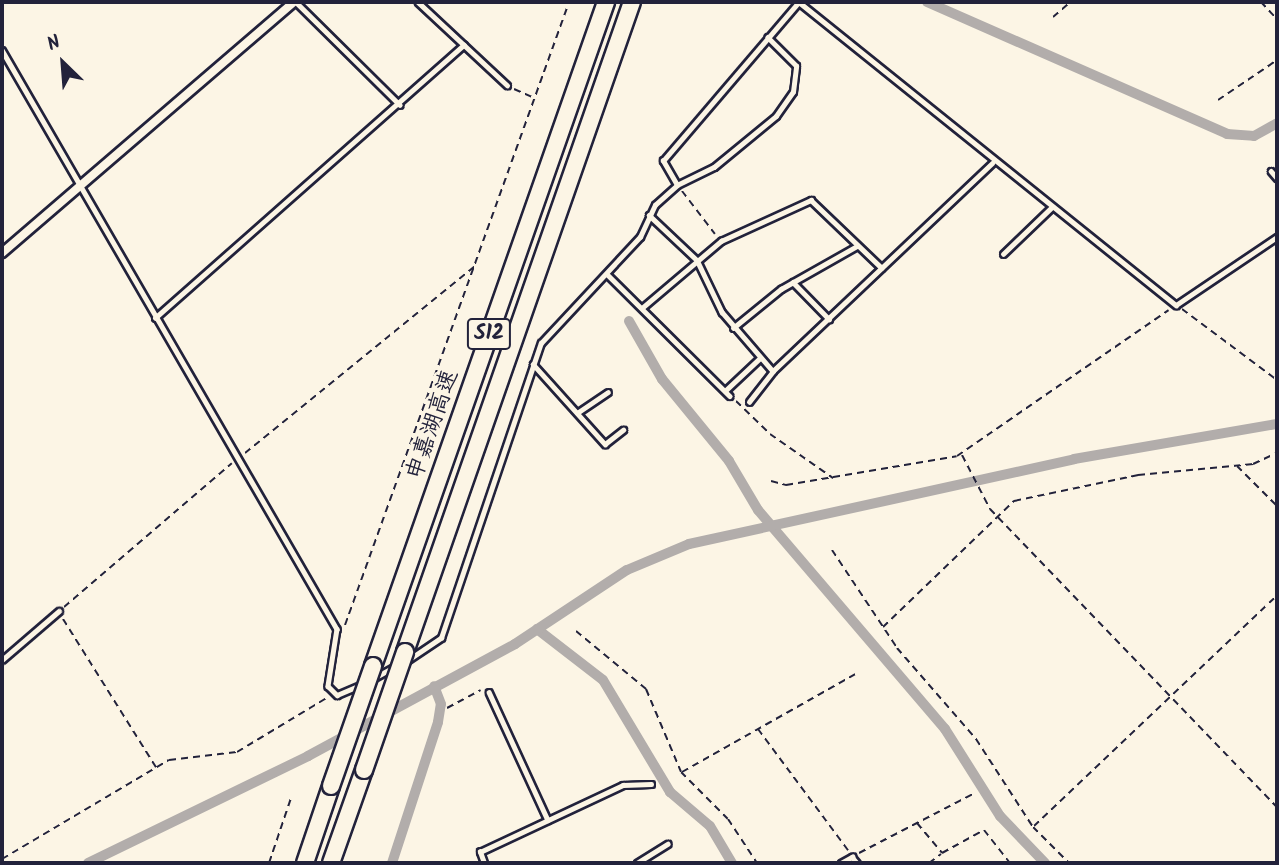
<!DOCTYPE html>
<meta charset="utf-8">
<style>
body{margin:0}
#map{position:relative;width:1279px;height:865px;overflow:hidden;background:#fcf5e5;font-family:Kalam,"LXGW WenKai TC",sans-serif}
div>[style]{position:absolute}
.canal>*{height:10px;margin:-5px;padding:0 5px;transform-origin:5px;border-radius:5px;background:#b2adab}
.path>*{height:2px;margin-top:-1px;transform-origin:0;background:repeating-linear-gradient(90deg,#22223b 0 7px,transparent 0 12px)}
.roads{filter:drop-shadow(2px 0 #22223b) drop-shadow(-2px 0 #22223b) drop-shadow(0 2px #22223b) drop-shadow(0 -2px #22223b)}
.service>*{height:4.5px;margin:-2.25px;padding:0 2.25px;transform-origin:2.25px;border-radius:2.25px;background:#fcf5e5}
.minor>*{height:8px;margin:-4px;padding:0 4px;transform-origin:4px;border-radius:4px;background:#fcf5e5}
.motorway>*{height:16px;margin:-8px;padding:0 8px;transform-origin:8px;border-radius:8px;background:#fcf5e5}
.bridges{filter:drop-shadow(2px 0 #22223b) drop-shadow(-2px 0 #22223b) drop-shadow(0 2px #22223b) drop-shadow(0 -2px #22223b)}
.motorway-bridge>*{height:16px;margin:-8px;padding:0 8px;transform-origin:8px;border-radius:8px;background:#fcf5e5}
span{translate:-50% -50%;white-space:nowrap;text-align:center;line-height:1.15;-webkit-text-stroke:5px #fcf5e5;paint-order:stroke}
.shield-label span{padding:2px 5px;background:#fcf5e5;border:2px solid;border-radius:5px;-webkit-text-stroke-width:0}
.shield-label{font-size:21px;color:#22223b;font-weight:700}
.street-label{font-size:23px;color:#22223b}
.frame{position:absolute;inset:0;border:4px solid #22223b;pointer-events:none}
.north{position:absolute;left:28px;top:28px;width:70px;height:70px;-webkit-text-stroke:5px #fcf5e5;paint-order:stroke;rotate:335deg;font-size:19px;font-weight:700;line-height:28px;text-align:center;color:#22223b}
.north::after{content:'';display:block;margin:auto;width:24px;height:32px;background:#22223b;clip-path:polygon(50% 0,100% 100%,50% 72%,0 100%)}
</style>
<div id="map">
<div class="canal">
<i style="left:927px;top:2px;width:328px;rotate:23.7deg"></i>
<i style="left:1227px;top:134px;width:27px;rotate:4deg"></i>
<i style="left:1254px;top:136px;width:26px;rotate:-29deg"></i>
<i style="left:629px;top:321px;width:67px;rotate:60.4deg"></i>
<i style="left:662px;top:379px;width:106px;rotate:50.7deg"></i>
<i style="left:729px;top:461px;width:57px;rotate:59.4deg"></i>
<i style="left:758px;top:510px;width:288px;rotate:49.5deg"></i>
<i style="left:945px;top:729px;width:103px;rotate:57.7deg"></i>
<i style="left:1000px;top:816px;width:65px;rotate:46.2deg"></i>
<i style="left:537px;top:629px;width:83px;rotate:37.7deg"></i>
<i style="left:603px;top:680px;width:131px;rotate:59.1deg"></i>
<i style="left:670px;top:792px;width:52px;rotate:40.4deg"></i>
<i style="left:710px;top:826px;width:43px;rotate:59.3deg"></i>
<i style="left:88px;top:863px;width:245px;rotate:-25.9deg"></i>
<i style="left:308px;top:756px;width:235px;rotate:-28.4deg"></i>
<i style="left:515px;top:644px;width:134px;rotate:-33.5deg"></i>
<i style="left:627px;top:570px;width:67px;rotate:-22.8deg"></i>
<i style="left:689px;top:544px;width:394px;rotate:-12.4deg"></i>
<i style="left:1074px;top:459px;width:206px;rotate:-9.8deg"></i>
<i style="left:392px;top:863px;width:148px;rotate:-71.9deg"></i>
<i style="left:438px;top:722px;width:18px;rotate:-81deg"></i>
<i style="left:441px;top:704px;width:19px;rotate:-111deg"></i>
</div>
<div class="path">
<i style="left:1261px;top:2px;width:23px;rotate:47deg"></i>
<i style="left:1053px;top:17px;width:23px;rotate:-41deg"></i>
<i style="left:514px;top:89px;width:22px;rotate:24deg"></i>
<i style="left:1218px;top:100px;width:71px;rotate:-34.1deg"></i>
<i style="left:682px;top:191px;width:54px;rotate:52.5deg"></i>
<i style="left:1182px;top:309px;width:119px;rotate:36.8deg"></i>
<i style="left:736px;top:401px;width:47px;rotate:44.1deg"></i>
<i style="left:770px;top:434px;width:77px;rotate:34.9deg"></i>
<i style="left:245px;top:453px;width:298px;rotate:-39.1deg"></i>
<i style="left:962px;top:455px;width:61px;rotate:62.6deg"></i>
<i style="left:990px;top:509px;width:414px;rotate:46.1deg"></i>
<i style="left:1237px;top:466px;width:57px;rotate:45deg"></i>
<i style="left:771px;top:481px;width:16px;rotate:15deg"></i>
<i style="left:786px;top:485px;width:173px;rotate:-9.6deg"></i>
<i style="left:957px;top:456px;width:257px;rotate:-34.6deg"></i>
<i style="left:832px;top:550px;width:118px;rotate:56.4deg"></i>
<i style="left:897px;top:648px;width:121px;rotate:49deg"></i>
<i style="left:976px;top:739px;width:105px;rotate:57.1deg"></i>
<i style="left:1033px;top:827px;width:51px;rotate:45deg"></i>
<i style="left:64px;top:607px;width:221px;rotate:-40.6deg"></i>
<i style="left:63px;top:619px;width:175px;rotate:57.9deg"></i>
<i style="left:345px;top:625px;width:662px;rotate:-70.22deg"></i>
<i style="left:883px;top:627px;width:182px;rotate:-43.9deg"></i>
<i style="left:1014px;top:501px;width:127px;rotate:-11.8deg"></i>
<i style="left:1138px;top:475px;width:116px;rotate:-5.5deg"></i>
<i style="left:1253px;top:464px;width:26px;rotate:-25deg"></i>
<i style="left:576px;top:631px;width:91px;rotate:39.6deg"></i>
<i style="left:646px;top:689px;width:90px;rotate:67.1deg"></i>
<i style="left:681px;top:772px;width:66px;rotate:45deg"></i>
<i style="left:728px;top:819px;width:53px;rotate:56.6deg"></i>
<i style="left:447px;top:708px;width:38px;rotate:-28deg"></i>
<i style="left:758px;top:729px;width:151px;rotate:53.4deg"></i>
<i style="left:682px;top:772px;width:199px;rotate:-29.5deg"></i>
<i style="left:917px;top:823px;width:39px;rotate:50deg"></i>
<i style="left:942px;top:853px;width:48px;rotate:-28.7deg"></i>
<i style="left:984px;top:830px;width:42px;rotate:51.8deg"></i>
<i style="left:1034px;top:826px;width:335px;rotate:-43.5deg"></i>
<i style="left:859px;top:853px;width:128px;rotate:-27.4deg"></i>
<i style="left:2px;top:859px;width:194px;rotate:-30.7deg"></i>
<i style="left:169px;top:760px;width:68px;rotate:-6.7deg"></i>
<i style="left:237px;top:752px;width:106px;rotate:-31.1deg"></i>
<i style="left:269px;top:863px;width:69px;rotate:-71.3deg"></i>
<i style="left:929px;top:863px;width:15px;rotate:-37deg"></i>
</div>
<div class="roads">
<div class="service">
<i style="left:296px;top:2px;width:146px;rotate:44.7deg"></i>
<i style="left:418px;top:2px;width:122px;rotate:43deg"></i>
<i style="left:799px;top:2px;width:484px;rotate:38.8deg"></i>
<i style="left:1176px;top:305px;width:122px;rotate:-34deg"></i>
<i style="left:2px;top:50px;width:669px;rotate:59.95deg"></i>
<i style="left:337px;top:629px;width:58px;rotate:99deg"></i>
<i style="left:328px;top:686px;width:13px;rotate:45deg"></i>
<i style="left:337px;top:695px;width:25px;rotate:-23deg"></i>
<i style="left:1271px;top:171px;width:9px;rotate:49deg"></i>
<i style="left:677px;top:185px;width:41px;rotate:-25.9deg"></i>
<i style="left:714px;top:167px;width:80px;rotate:-39.4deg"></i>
<i style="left:776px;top:116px;width:29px;rotate:-55deg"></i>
<i style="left:793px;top:92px;width:26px;rotate:-83deg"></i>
<i style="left:796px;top:66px;width:40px;rotate:-135deg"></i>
<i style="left:649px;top:215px;width:66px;rotate:43.2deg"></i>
<i style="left:697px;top:260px;width:58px;rotate:64.3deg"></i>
<i style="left:722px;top:312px;width:78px;rotate:49.2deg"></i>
<i style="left:1003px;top:254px;width:66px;rotate:-43.8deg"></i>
<i style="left:607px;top:274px;width:173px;rotate:44.8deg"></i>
<i style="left:793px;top:282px;width:52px;rotate:45.8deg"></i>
<i style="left:642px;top:308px;width:104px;rotate:-40.3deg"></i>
<i style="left:721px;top:241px;width:99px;rotate:-24.5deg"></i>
<i style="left:811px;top:200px;width:98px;rotate:43.8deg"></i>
<i style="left:155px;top:318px;width:412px;rotate:-41.5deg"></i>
<i style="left:733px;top:328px;width:62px;rotate:-39.1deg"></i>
<i style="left:781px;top:289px;width:87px;rotate:-29.5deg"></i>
<i style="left:533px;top:364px;width:108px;rotate:48deg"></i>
<i style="left:605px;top:444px;width:23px;rotate:-38deg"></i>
<i style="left:725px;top:391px;width:47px;rotate:-43.3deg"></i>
<i style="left:749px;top:402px;width:39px;rotate:-52deg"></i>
<i style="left:773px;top:371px;width:302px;rotate:-43.5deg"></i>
<i style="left:577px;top:413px;width:37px;rotate:-34deg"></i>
<i style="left:2px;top:660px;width:75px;rotate:-40.7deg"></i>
<i style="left:408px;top:660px;width:40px;rotate:-34deg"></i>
<i style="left:441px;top:638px;width:311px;rotate:-71.3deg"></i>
<i style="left:541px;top:343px;width:145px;rotate:-47deg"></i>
<i style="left:640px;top:237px;width:35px;rotate:-65deg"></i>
<i style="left:655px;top:205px;width:30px;rotate:-42deg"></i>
<i style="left:677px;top:185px;width:28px;rotate:-120deg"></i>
<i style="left:663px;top:161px;width:209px;rotate:-49.5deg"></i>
<i style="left:374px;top:678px;width:23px;rotate:-29deg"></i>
<i style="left:489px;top:692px;width:141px;rotate:65.3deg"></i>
<i style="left:484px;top:863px;width:12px;rotate:-110deg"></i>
<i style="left:480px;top:852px;width:158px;rotate:-25.1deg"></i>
<i style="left:623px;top:785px;width:28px;rotate:-2deg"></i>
<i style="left:637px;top:863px;width:36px;rotate:-32deg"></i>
<i style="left:841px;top:863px;width:13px;rotate:-29deg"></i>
<i style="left:852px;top:857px;width:8px;rotate:50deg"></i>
</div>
<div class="minor">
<i style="left:2px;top:253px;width:385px;rotate:-40.7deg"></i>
</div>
<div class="motorway">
<i style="left:405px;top:652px;width:688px;rotate:-70.75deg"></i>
<i style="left:373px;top:666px;width:704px;rotate:-70.66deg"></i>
<i style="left:305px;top:863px;width:81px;rotate:-71.3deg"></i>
<i style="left:331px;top:863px;width:99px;rotate:-70.5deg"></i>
</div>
</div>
<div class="bridges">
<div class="motorway-bridge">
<i style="left:364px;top:770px;width:125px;rotate:-70.8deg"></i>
<i style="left:331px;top:786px;width:127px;rotate:-70.7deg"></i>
</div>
</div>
<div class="shield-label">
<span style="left:489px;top:334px">S12</span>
</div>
<div class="street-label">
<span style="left:433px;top:425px;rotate:-71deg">申嘉湖高速</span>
</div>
<div class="frame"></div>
<div class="north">N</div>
</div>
